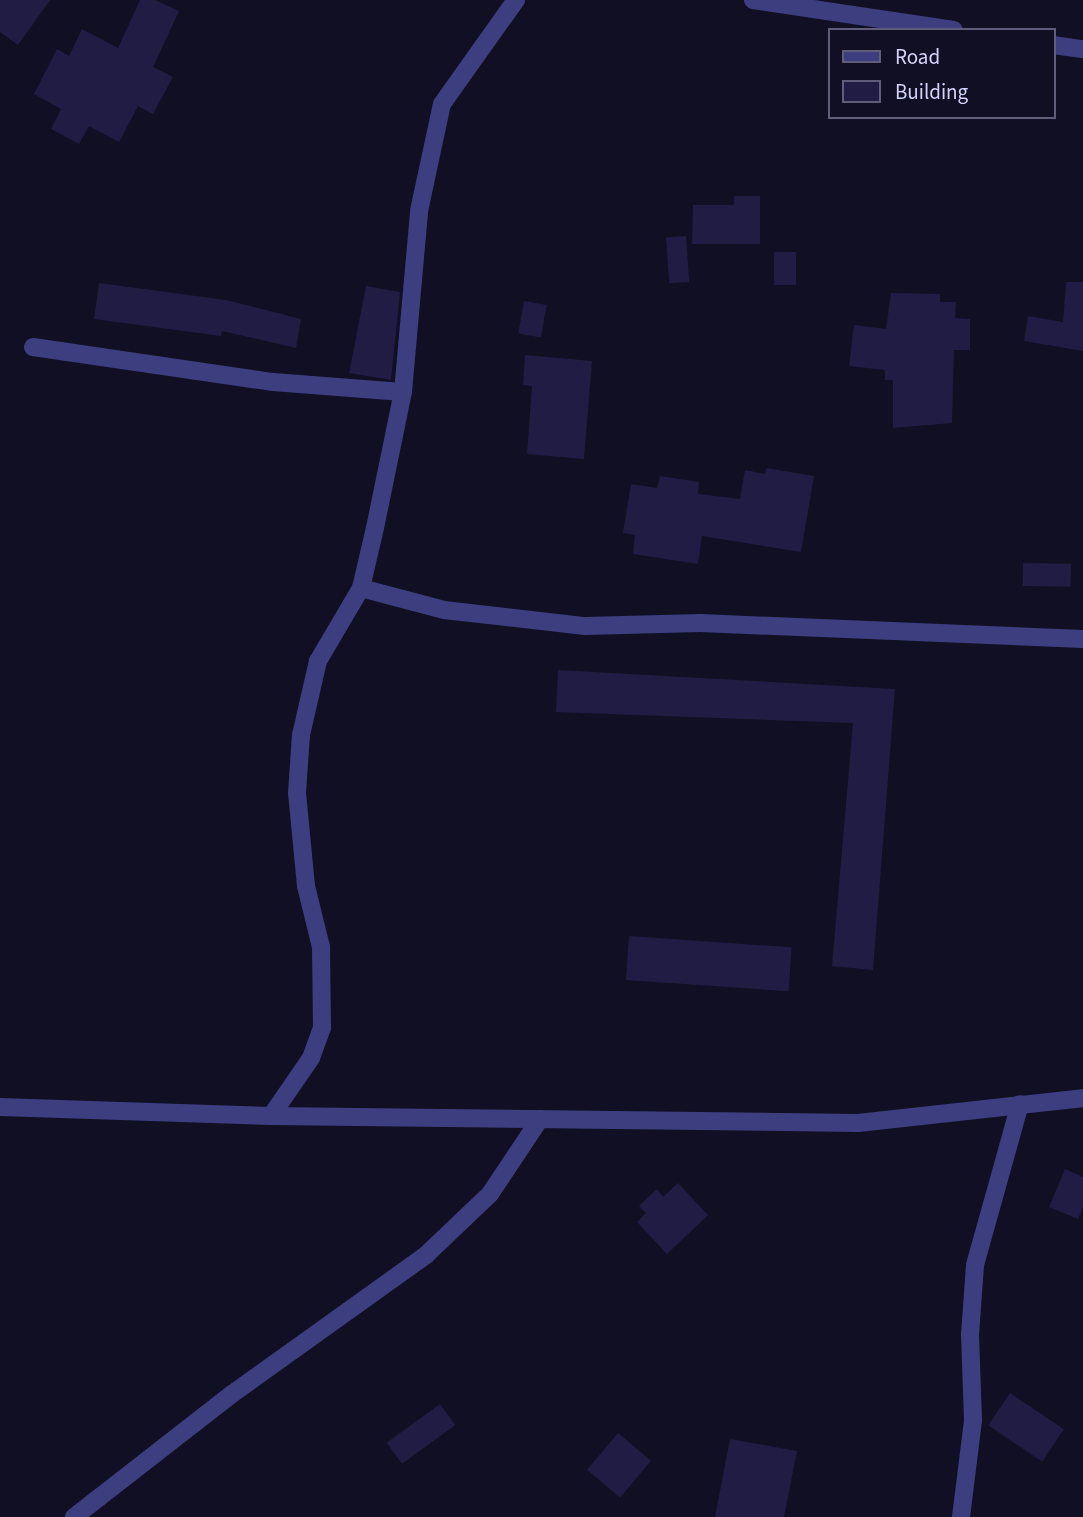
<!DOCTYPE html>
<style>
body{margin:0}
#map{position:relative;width:1083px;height:1517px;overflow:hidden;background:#110f23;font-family:"Source Sans 3",sans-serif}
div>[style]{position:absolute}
.building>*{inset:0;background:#211c43;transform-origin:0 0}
.minor>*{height:18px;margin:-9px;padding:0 9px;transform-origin:9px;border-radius:9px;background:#3c3e80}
.tertiary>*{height:18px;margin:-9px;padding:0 9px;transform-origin:9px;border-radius:9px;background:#3c3e80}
span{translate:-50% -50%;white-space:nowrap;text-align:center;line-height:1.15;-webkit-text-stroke:7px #110f23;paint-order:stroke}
.legend{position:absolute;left:828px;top:28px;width:228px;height:91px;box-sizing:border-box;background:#110f23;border:2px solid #5f5d7a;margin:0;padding:9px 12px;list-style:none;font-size:21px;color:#d4d3fd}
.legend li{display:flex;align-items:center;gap:14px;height:35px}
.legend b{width:35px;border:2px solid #5f5d7a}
</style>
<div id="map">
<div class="building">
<i style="clip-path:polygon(0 0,50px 0,18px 45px,0 32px)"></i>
<i style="clip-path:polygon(140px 0,155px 0,179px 11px,153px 67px,173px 77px,153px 114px,138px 106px,119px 142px,89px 126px,79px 144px,51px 129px,61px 109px,34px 94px,57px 49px,69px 56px,82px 29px,118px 48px)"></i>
<i style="clip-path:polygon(734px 196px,760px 196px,760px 244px,692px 244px,693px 205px,734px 205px)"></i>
<i style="left:686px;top:236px;width:46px;height:20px;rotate:86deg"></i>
<i style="left:774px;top:252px;width:22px;height:33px"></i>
<i style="clip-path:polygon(1066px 282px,1083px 282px,1083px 351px,1024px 341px,1028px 316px,1063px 322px)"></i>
<i style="clip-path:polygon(99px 283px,226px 300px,301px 319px,296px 348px,222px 331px,221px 336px,94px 319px)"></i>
<i style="clip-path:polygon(366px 286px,400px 292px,391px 380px,349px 373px)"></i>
<i style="clip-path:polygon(891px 293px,940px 294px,940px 302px,956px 302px,955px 318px,970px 319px,970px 350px,954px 350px,952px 423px,893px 428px,893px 380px,885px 380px,885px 370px,849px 366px,854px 325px,886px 329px)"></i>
<i style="left:524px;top:301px;width:23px;height:33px;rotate:10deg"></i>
<i style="clip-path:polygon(525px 355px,592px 361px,584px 459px,527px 454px,532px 386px,523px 385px)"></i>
<i style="clip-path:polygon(766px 468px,814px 476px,801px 552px,702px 536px,698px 564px,633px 554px,635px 535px,623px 533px,631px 484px,657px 488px,660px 476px,699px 482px,698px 494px,740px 499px,745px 470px,765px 474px)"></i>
<i style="left:1023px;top:563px;width:48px;height:23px;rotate:1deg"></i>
<i style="clip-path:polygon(558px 670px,895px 689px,873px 970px,832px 966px,853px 723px,556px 712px)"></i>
<i style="left:629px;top:936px;width:163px;height:44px;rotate:4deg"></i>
<i style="clip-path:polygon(1065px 1169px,1083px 1177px,1083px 1207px,1078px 1219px,1049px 1207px)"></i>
<i style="clip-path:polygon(678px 1183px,708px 1215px,667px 1254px,637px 1222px,646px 1213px,639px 1206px,657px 1189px,663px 1197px)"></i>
<i style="left:1010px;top:1393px;width:65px;height:39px;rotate:34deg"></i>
<i style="left:440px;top:1404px;width:26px;height:66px;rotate:54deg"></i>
<i style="left:618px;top:1433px;width:43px;height:48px;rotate:40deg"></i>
<i style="clip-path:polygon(730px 1439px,797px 1451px,784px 1517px,715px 1517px)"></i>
</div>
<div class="minor">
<i style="left:753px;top:0;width:203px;rotate:8.5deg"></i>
<i style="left:1053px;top:45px;width:30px;rotate:8deg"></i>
<i style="left:33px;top:347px;width:243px;rotate:8.3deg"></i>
<i style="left:273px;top:382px;width:130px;rotate:4.4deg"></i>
<i style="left:361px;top:588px;width:86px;rotate:14.8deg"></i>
<i style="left:444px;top:610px;width:142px;rotate:6.5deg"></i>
<i style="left:585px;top:626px;width:115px;rotate:-1.5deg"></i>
<i style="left:700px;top:623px;width:383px;rotate:2.4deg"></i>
<i style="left:271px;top:1116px;width:70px;rotate:-55.4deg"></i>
<i style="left:311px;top:1058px;width:32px;rotate:-70deg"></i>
<i style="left:322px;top:1028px;width:81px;rotate:-90.7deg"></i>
<i style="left:321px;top:947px;width:63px;rotate:-103.8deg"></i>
<i style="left:306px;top:886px;width:93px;rotate:-95.5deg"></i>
<i style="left:297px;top:793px;width:58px;rotate:-86.1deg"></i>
<i style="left:301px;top:735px;width:76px;rotate:-77.1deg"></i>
<i style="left:318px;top:661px;width:85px;rotate:-59.5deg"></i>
<i style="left:361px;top:588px;width:62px;rotate:-76.9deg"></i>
<i style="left:375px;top:528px;width:139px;rotate:-78.4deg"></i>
<i style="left:403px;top:392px;width:182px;rotate:-84.9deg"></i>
<i style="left:419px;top:211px;width:109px;rotate:-77.9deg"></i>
<i style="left:442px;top:104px;width:128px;rotate:-54.6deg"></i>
<i style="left:74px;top:1517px;width:200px;rotate:-37.9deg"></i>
<i style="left:232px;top:1394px;width:239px;rotate:-35.6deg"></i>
<i style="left:426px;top:1255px;width:88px;rotate:-43.6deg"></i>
<i style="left:490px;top:1194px;width:90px;rotate:-56.3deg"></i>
<i style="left:961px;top:1517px;width:98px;rotate:-82.9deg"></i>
<i style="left:973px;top:1420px;width:85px;rotate:-92deg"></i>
<i style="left:970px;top:1335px;width:70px;rotate:-85.9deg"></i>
<i style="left:975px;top:1265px;width:167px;rotate:-74.4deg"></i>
</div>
<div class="tertiary">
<i style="left:0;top:1107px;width:271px;rotate:1.9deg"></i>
<i style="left:271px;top:1116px;width:587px;rotate:0.68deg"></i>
<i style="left:858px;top:1123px;width:226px;rotate:-6.3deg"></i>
</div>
<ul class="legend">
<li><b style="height:9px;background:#3c3e80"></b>Road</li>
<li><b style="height:19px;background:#211c43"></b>Building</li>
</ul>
</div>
